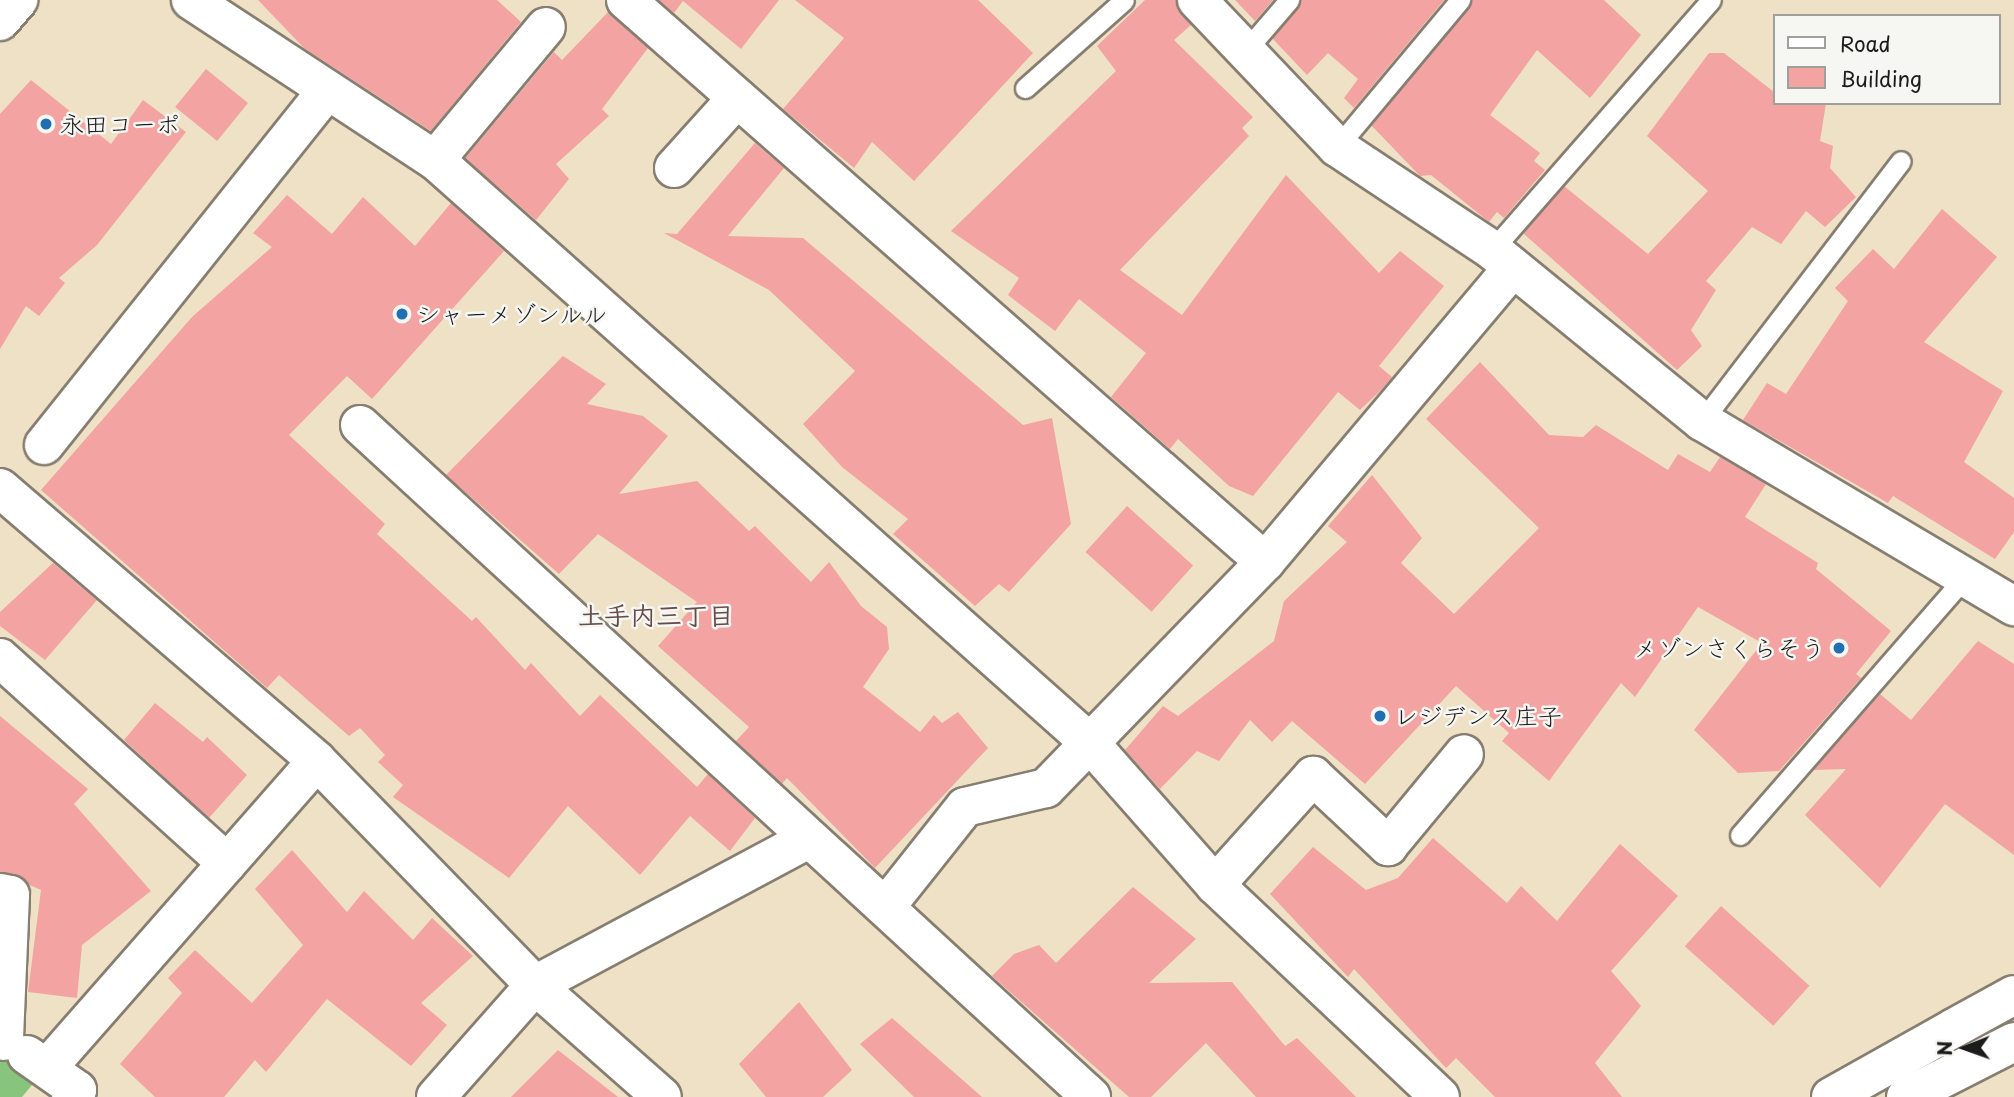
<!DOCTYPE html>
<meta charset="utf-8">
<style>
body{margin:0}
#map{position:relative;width:2014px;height:1097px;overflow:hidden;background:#efe1c5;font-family:"Playpen Sans","Klee One",sans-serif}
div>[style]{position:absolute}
.green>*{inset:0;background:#88c57c}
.building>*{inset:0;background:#f3a3a2;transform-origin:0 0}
.roads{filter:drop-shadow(2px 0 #867e70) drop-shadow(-2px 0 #867e70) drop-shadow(0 2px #867e70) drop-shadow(0 -2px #867e70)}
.service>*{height:19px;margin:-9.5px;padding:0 9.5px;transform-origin:9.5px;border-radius:9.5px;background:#fff}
.minor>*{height:38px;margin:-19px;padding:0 19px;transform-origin:19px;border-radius:19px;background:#fff}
.tertiary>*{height:38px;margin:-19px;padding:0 19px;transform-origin:19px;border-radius:19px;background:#fff}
.dots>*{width:19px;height:19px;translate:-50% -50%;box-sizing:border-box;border:4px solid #f6f6f2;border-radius:50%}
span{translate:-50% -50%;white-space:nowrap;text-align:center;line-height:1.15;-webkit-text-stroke:5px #f6f6f2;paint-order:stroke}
.poi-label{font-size:24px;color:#1c1c1c}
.left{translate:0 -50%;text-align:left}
.right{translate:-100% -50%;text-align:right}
.neighbourhood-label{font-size:26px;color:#674b4b;font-weight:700}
.legend{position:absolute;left:1773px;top:14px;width:228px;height:91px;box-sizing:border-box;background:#f6f6f2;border:2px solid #9f9f9c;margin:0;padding:9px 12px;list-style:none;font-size:21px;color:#1c1c1c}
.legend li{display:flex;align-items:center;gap:14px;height:35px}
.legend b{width:35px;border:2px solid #9f9f9c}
.north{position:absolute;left:1930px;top:1013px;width:70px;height:70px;-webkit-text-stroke:5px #f6f6f2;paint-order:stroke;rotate:269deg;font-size:19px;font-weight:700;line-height:28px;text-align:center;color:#1c1c1c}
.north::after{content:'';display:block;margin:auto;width:24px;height:32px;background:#1c1c1c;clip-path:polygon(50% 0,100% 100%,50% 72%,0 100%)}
</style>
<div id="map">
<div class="green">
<i style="clip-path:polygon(0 1055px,37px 1079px,22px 1097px,0 1097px)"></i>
</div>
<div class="building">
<i style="clip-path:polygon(258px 0,497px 0,521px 22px,431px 131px,304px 48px)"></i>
<i style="clip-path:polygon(659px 0,779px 0,741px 49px,683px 1px,674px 13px)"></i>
<i style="clip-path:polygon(795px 0,978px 0,1033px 53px,914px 181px,872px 142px,854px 168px,783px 109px,844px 38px)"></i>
<i style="clip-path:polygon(1145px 0,1176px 0,1191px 25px,1174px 40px,1253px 117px,1242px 128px,1249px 136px,1120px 270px,1182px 315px,1286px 175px,1379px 273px,1400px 251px,1444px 286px,1379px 366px,1392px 377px,1381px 390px,1360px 410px,1338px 392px,1253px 496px,1229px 486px,1178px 439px,1170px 449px,1111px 397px,1146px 353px,1079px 299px,1055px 331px,1008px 295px,1019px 278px,951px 231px,1116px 71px,1097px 46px)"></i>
<i style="clip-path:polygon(1235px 0,1273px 0,1255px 21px)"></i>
<i style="clip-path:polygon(1301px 0,1444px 0,1354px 108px,1344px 98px,1358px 79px,1328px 53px,1307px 75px,1272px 38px)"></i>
<i style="clip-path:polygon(1472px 0,1604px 0,1641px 35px,1590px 98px,1537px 50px,1490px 115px,1540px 153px,1534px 161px,1545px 170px,1504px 218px,1497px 212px,1489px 222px,1431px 175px,1420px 176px,1371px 125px)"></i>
<i style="clip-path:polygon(608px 12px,648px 48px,602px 109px,609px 116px,556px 164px,569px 179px,536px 220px,465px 158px,554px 52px,562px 60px)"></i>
<i style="clip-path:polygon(1709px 53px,1724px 53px,1774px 92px,1774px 103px,1826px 103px,1820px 141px,1833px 146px,1830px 168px,1856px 197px,1825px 227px,1806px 211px,1781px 244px,1752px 227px,1706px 281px,1716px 290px,1691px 330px,1702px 346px,1677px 370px,1523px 233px,1564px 186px,1648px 254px,1708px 191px,1647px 136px)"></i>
<i style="left:206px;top:69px;width:54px;height:49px;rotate:39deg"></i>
<i style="clip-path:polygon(31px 80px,111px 144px,143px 100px,186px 132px,97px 245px,59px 278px,65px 283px,39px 316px,26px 306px,0 349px,0 114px)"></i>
<i style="clip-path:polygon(755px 143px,784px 168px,728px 236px,803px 238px,1023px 425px,1052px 418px,1071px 524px,1009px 592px,999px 584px,975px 606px,893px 534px,908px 519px,842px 467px,803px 424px,855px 371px,769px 290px,664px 233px,677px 234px)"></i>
<i style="clip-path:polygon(287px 195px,332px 234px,363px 197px,415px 246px,451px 203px,504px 251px,372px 399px,347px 376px,289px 435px,385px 524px,377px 534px,472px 621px,476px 617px,525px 670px,531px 663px,580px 716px,600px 695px,697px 787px,708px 774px,755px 818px,730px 851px,690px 816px,640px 875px,568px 806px,509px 878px,393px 797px,403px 785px,378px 762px,385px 755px,360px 728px,349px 736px,279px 675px,267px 688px,41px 490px,192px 317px,272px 247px,253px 233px)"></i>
<i style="clip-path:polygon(1942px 209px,1997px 257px,1924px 342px,2003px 391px,1964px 462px,2014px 498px,2014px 532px,1995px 559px,1893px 496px,1888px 503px,1743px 420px,1767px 383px,1786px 394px,1848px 301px,1835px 288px,1873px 249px,1894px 269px)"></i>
<i style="clip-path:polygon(563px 356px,606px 384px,587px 404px,643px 416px,668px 436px,619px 494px,697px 481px,749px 531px,755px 526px,811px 582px,829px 562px,861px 606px,887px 627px,889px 649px,863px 687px,920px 732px,934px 715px,942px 723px,958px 712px,988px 748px,875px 868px,787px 778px,782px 784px,736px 741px,749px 727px,658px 646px,697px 602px,598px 534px,559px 574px,446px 475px)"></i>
<i style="clip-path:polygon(1480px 362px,1549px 435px,1583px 437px,1596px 425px,1668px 470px,1678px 454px,1710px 472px,1720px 457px,1766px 484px,1745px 517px,1818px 563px,1816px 569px,1891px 631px,1856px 674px,1861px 678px,1779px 771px,1738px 773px,1694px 730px,1762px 643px,1698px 607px,1635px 697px,1621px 683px,1549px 781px,1502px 741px,1509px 733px,1456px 686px,1365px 784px,1292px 721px,1272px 742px,1250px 720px,1219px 761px,1197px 751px,1160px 789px,1125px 750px,1163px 706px,1178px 716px,1274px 641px,1284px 601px,1347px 542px,1328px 526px,1372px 475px,1422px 538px,1401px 563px,1454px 614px,1539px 528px,1426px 419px)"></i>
<i style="left:1127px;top:506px;width:89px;height:62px;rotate:42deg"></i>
<i style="clip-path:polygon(53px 563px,97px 600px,45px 660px,0 626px,0 612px)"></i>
<i style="clip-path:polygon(1978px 641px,2014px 664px,2014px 855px,1945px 804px,1880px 888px,1805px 815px,1846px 769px,1813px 770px,1880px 694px,1911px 720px)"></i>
<i style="clip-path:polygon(155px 703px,203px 742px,207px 737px,247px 775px,209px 818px,124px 740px)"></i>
<i style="clip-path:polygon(0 716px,88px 789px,74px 804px,151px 891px,82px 945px,77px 998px,28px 992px,41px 890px,0 872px)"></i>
<i style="clip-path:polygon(1433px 838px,1507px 903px,1521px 886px,1557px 921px,1620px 844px,1678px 896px,1611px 971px,1641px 1006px,1595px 1063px,1622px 1097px,1495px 1097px,1456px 1058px,1446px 1068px,1354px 969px,1348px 977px,1270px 894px,1313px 847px,1366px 890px,1398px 878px)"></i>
<i style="clip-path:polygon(292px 850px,347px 912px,364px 891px,413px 940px,432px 918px,473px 956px,421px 1003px,447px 1025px,411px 1066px,327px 999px,266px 1072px,255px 1060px,224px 1097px,155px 1097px,120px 1064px,182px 993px,168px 978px,195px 950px,252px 1003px,303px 945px,255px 889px)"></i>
<i style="clip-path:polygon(1133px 887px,1196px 939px,1149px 983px,1232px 982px,1285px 1046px,1297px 1038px,1356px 1097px,1256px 1097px,1206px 1043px,1151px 1097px,1129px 1097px,992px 976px,1014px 954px,1039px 945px,1056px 963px)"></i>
<i style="left:1721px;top:906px;width:119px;height:54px;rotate:42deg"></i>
<i style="clip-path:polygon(799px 1002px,852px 1070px,823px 1097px,766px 1097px,739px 1064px)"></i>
<i style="clip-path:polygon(892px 1018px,982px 1097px,914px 1097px,860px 1044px)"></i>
<i style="clip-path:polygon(558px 1050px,618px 1097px,511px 1097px)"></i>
</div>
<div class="roads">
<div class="service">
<i style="left:1246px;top:50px;width:66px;rotate:-49.3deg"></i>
<i style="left:1025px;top:88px;width:132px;rotate:-41.6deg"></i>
<i style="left:1337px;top:147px;width:192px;rotate:-50.1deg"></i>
<i style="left:1492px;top:250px;width:332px;rotate:-48.8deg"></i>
<i style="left:1702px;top:421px;width:327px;rotate:-52.6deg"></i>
<i style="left:1740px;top:835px;width:345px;rotate:-48.9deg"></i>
</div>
<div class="minor">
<i style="left:191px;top:0;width:292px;rotate:33.3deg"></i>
<i style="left:435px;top:160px;width:875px;rotate:41.67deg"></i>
<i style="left:1089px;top:742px;width:191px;rotate:48.6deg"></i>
<i style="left:1215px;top:885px;width:309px;rotate:43.3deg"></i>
<i style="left:626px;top:0;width:851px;rotate:41.33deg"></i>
<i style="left:1197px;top:0;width:203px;rotate:46.4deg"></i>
<i style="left:1337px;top:147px;width:186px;rotate:33.6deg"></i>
<i style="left:1492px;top:250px;width:271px;rotate:39.2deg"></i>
<i style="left:1702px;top:421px;width:363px;rotate:30.7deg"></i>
<i style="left:0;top:21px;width:28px;rotate:-49deg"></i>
<i style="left:435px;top:160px;width:173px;rotate:-50.2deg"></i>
<i style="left:674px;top:168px;width:94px;rotate:-48deg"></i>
<i style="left:360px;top:425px;width:993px;rotate:42.59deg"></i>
<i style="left:44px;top:445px;width:450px;rotate:-51.4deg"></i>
<i style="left:0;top:488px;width:418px;rotate:40.7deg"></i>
<i style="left:317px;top:761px;width:313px;rotate:45.8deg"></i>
<i style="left:535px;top:985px;width:169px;rotate:41.4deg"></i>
<i style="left:0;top:658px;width:306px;rotate:42.1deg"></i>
<i style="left:1215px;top:885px;width:147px;rotate:-48deg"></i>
<i style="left:1313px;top:776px;width:103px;rotate:43deg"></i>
<i style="left:1388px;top:846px;width:119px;rotate:-50.4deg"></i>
<i style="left:0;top:893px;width:10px;rotate:11deg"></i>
<i style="left:10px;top:895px;width:146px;rotate:92.4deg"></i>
<i style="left:887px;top:905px;width:125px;rotate:-51.5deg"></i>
<i style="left:965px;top:807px;width:83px;rotate:-13.2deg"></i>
<i style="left:1046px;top:788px;width:315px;rotate:-45.9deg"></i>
<i style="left:1265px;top:562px;width:385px;rotate:-49.9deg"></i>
<i style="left:27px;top:1055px;width:61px;rotate:35deg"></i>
<i style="left:77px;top:1090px;width:9px;rotate:131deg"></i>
<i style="left:48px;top:1067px;width:407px;rotate:-48.7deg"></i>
<i style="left:436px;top:1097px;width:149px;rotate:-48.5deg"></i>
<i style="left:535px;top:985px;width:310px;rotate:-28.1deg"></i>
<i style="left:1831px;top:1097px;width:141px;rotate:-29.3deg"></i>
<i style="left:1906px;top:1097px;width:121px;rotate:-27deg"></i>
</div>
<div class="tertiary">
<i style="left:1954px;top:1028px;width:68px;rotate:-28.8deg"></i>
</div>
</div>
<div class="dots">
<i style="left:46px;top:124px;background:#1f6fb2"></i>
<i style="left:402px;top:314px;background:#1f6fb2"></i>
<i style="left:1839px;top:648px;background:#1f6fb2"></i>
<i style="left:1380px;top:716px;background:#1f6fb2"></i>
</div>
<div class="poi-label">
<span class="left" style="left:60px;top:124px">永田コーポ</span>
<span class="left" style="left:416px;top:314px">シャーメゾンルル</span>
<span class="right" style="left:1825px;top:648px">メゾンさくらそう</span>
<span class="left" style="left:1394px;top:716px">レジデンス庄子</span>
</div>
<div class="neighbourhood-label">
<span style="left:656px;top:615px">土手内三丁目</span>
</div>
<ul class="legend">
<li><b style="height:9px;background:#fff"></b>Road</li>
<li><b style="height:19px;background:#f3a3a2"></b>Building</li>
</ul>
<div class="north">N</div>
</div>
